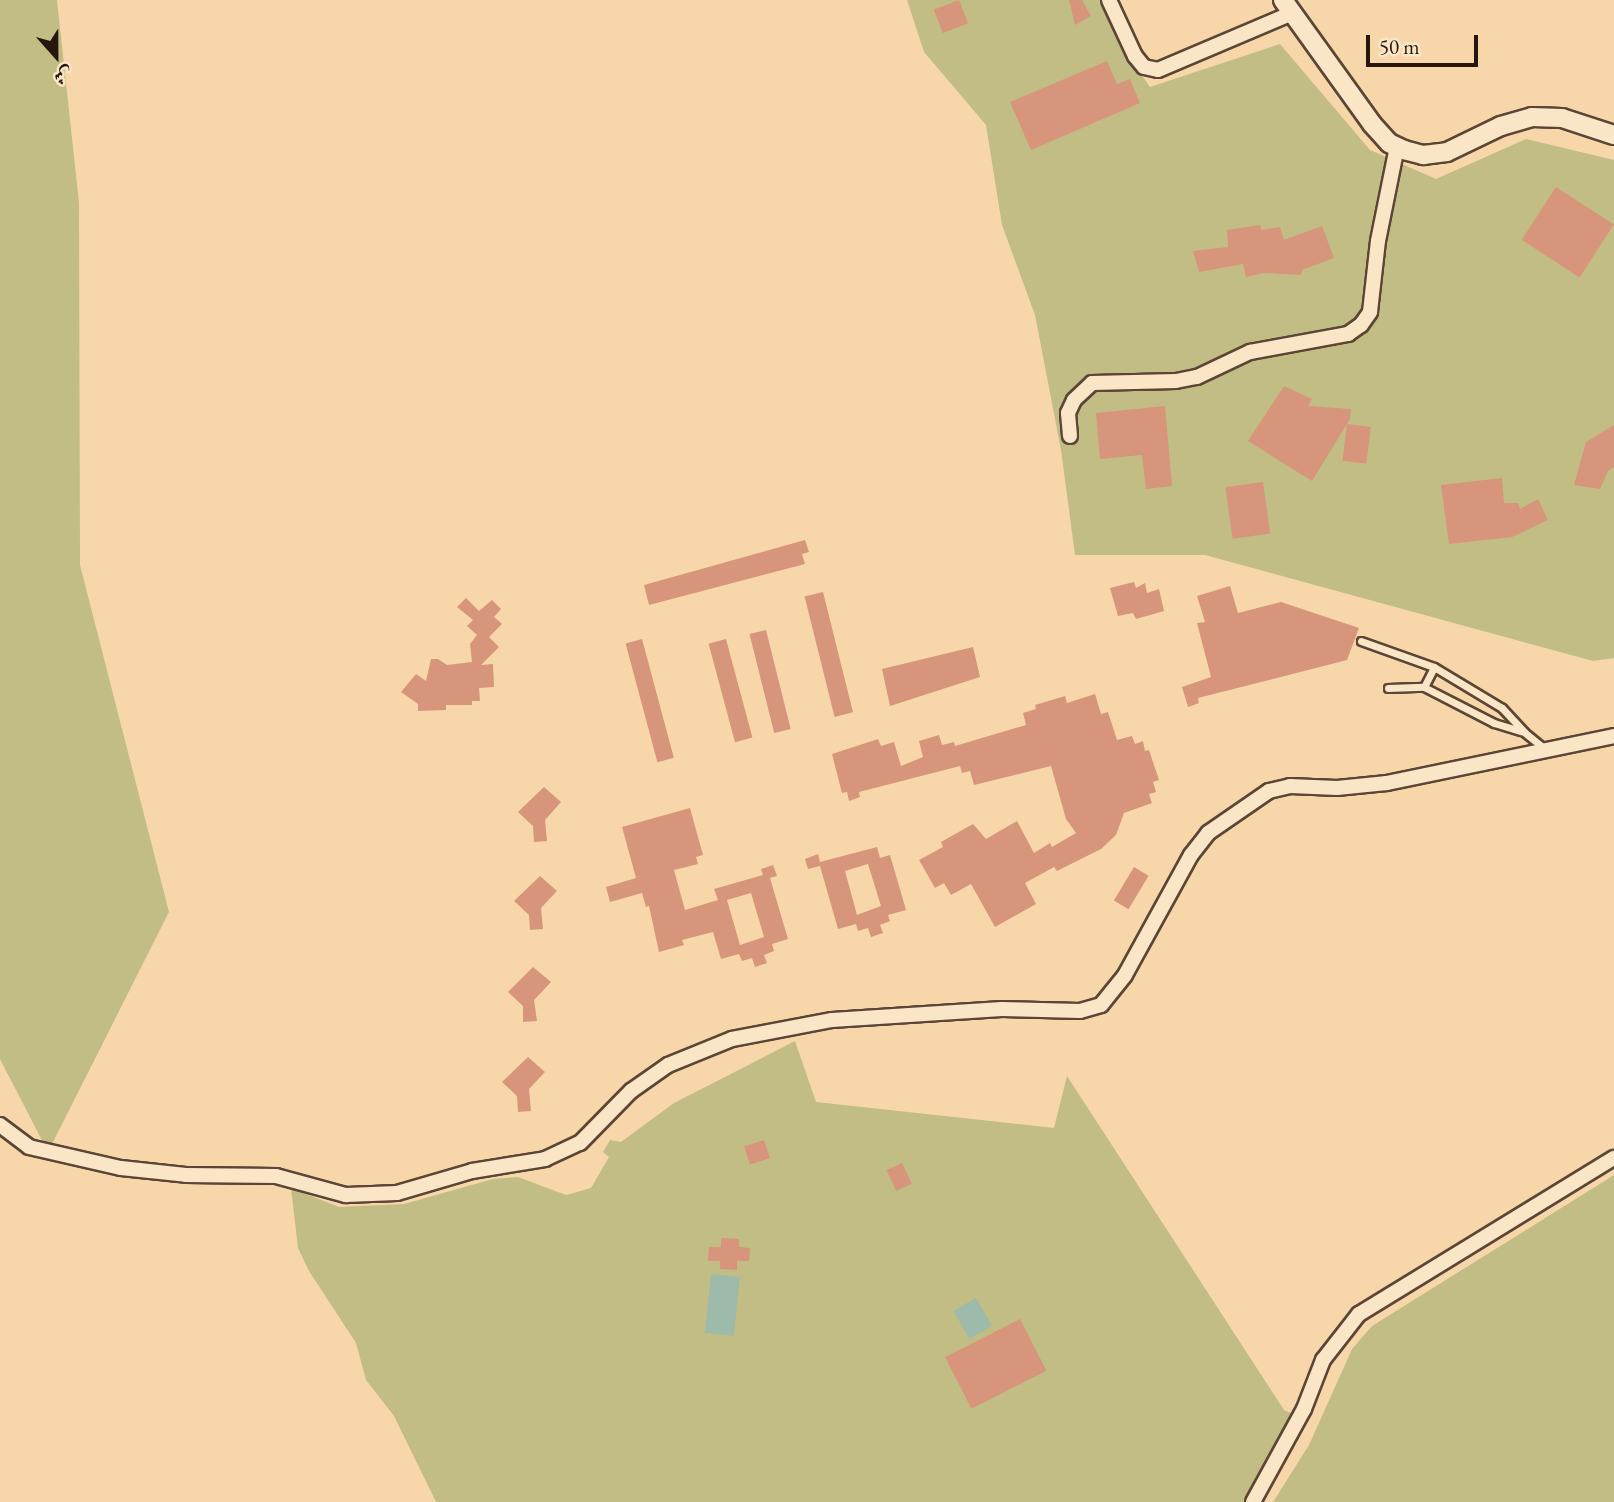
<!DOCTYPE html>
<meta charset="utf-8">
<style>
body{margin:0}
#map{position:relative;width:1614px;height:1502px;overflow:hidden;background:#f7d7a9;font-family:"EB Garamond",Amiri,serif}
div>[style]{position:absolute}
.green>*{inset:0;background:#c2bd84}
.water>*{inset:0;background:#9dbaaa;transform-origin:0 0}
.building>*{inset:0;background:#d7957b;transform-origin:0 0}
.roads{filter:drop-shadow(2px 0 #5b4635) drop-shadow(-2px 0 #5b4635) drop-shadow(0 2px #5b4635) drop-shadow(0 -2px #5b4635)}
.service>*{height:7px;margin:-3.5px;padding:0 3.5px;transform-origin:3.5px;border-radius:3.5px;background:#fae5c7}
.minor>*{height:14px;margin:-7px;padding:0 7px;transform-origin:7px;border-radius:7px;background:#fae5c7}
.tertiary>*{height:18px;margin:-9px;padding:0 9px;transform-origin:9px;border-radius:9px;background:#fae5c7}
span{translate:-50% -50%;white-space:nowrap;text-align:center;line-height:1.15;-webkit-text-stroke:5px #fae5c7;paint-order:stroke}
.north{position:absolute;left:21px;top:21px;width:70px;height:70px;-webkit-text-stroke:5px #fae5c7;paint-order:stroke;rotate:159deg;font-size:19px;font-weight:700;line-height:28px;text-align:center;color:#27160e}
.north::after{content:'';display:block;margin:auto;width:24px;height:32px;background:#27160e;clip-path:polygon(50% 0,100% 100%,50% 72%,0 100%)}
.scale{position:absolute;left:1366px;top:35px;width:112px;height:32px;box-sizing:border-box;border:4px solid #27160e;border-top:0;padding-left:9px;font-size:21px;line-height:24px;white-space:nowrap;color:#27160e;-webkit-text-stroke:5px #fae5c7;paint-order:stroke}
</style>
<div id="map">
<div class="green">
<i style="clip-path:polygon(0 0,57px 0,79px 203px,80px 565px,169px 912px,48px 1152px,0 1059px)"></i>
<i style="clip-path:polygon(907px 0,1105px 0,1122px 47px,1150px 87px,1280px 44px,1370px 150px,1436px 179px,1526px 139px,1614px 160px,1614px 658px,1593px 661px,1205px 555px,1075px 555px,1061px 450px,1035px 315px,1002px 225px,986px 125px,924px 52px)"></i>
<i style="clip-path:polygon(795px 1041px,816px 1102px,1054px 1128px,1067px 1076px,1284px 1410px,1297px 1416px,1245px 1502px,436px 1502px,394px 1416px,366px 1380px,356px 1343px,309px 1271px,298px 1248px,291px 1188px,339px 1207px,404px 1204px,493px 1179px,518px 1177px,566px 1195px,591px 1188px,609px 1157px,603px 1152px,610px 1140px,621px 1142px,674px 1103px)"></i>
<i style="clip-path:polygon(1614px 1175px,1614px 1502px,1273px 1502px,1309px 1445px,1352px 1349px,1372px 1326px)"></i>
</div>
<div class="water">
<i style="left:711px;top:1274px;width:29px;height:59px;rotate:6deg"></i>
<i style="left:976px;top:1298px;width:32px;height:26px;rotate:60deg"></i>
</div>
<div class="building">
<i style="left:959px;top:0;width:25px;height:27px;rotate:69deg"></i>
<i style="clip-path:polygon(1069px 0,1082px 0,1091px 16px,1075px 25px)"></i>
<i style="clip-path:polygon(1107px 61px,1117px 84px,1130px 79px,1140px 103px,1031px 150px,1010px 102px)"></i>
<i style="left:1556px;top:187px;width:69px;height:63px;rotate:33deg"></i>
<i style="clip-path:polygon(1260px 225px,1261px 230px,1280px 227px,1284px 240px,1322px 226px,1334px 258px,1302px 270px,1301px 275px,1264px 273px,1246px 277px,1243px 264px,1199px 272px,1193px 251px,1228px 247px,1227px 230px)"></i>
<i style="clip-path:polygon(1284px 386px,1312px 399px,1308px 406px,1351px 409px,1350px 419px,1312px 481px,1248px 441px)"></i>
<i style="clip-path:polygon(1165px 406px,1172px 486px,1146px 489px,1142px 455px,1100px 459px,1096px 413px)"></i>
<i style="left:1347px;top:424px;width:24px;height:37px;rotate:7deg"></i>
<i style="clip-path:polygon(1614px 425px,1614px 467px,1608px 471px,1600px 489px,1574px 485px,1586px 442px)"></i>
<i style="clip-path:polygon(1502px 478px,1504px 503px,1518px 503px,1520px 509px,1538px 499px,1548px 520px,1512px 537px,1449px 544px,1441px 485px)"></i>
<i style="left:1263px;top:482px;width:52px;height:38px;rotate:82deg"></i>
<i style="clip-path:polygon(805px 540px,809px 552px,802px 554px,805px 564px,649px 605px,644px 585px)"></i>
<i style="clip-path:polygon(1134px 582px,1136px 588px,1145px 583px,1147px 593px,1159px 589px,1164px 611px,1136px 619px,1133px 613px,1118px 616px,1110px 588px)"></i>
<i style="clip-path:polygon(1230px 586px,1238px 613px,1281px 602px,1359px 628px,1347px 660px,1198px 698px,1199px 703px,1188px 707px,1182px 687px,1211px 677px,1197px 623px,1205px 622px,1197px 596px)"></i>
<i style="left:823px;top:592px;width:124px;height:19px;rotate:76deg"></i>
<i style="clip-path:polygon(466px 598px,479px 611px,492px 600px,501px 609px,494px 617px,502px 624px,489px 637px,499px 647px,481px 665px,493px 664px,494px 687px,479px 688px,480px 701px,472px 701px,472px 705px,446px 705px,446px 710px,418px 711px,418px 704px,401px 692px,416px 674px,426px 681px,431px 659px,438px 659px,447px 665px,472px 662px,470px 644px,477px 635px,467px 626px,473px 620px,457px 607px)"></i>
<i style="left:766px;top:630px;width:102px;height:17px;rotate:76deg"></i>
<i style="left:642px;top:639px;width:123px;height:17px;rotate:75deg"></i>
<i style="left:726px;top:639px;width:102px;height:18px;rotate:75deg"></i>
<i style="clip-path:polygon(973px 647px,980px 677px,890px 706px,882px 669px)"></i>
<i style="clip-path:polygon(1095px 694px,1101px 714px,1108px 712px,1117px 740px,1132px 736px,1135px 744px,1143px 741px,1145px 751px,1149px 750px,1159px 780px,1153px 782px,1156px 792px,1149px 794px,1152px 803px,1124px 813px,1116px 835px,1101px 849px,1057px 871px,1054px 867px,1025px 883px,1036px 904px,995px 927px,971px 884px,951px 895px,944px 883px,935px 888px,919px 860px,943px 847px,941px 842px,973px 824px,986px 839px,1017px 821px,1034px 853px,1050px 843px,1052px 847px,1076px 833px,1066px 819px,1051px 766px,974px 785px,970px 771px,962px 773px,960px 766px,859px 792px,860px 797px,849px 801px,847px 792px,842px 793px,832px 754px,878px 739px,881px 746px,894px 742px,901px 766px,923px 757px,919px 741px,939px 735px,942px 745px,954px 742px,955px 746px,1026px 725px,1023px 713px,1036px 709px,1035px 705px,1065px 696px,1067px 703px)"></i>
<i style="clip-path:polygon(544px 787px,561px 802px,545px 820px,547px 841px,534px 842px,533px 826px,518px 812px)"></i>
<i style="clip-path:polygon(evenodd,690px 808px,703px 855px,696px 857px,698px 864px,674px 870px,685px 910px,718px 900px,714px 889px,763px 875px,761px 869px,773px 865px,777px 876px,770px 878px,788px 939px,772px 944px,774px 951px,764px 955px,767px 963px,755px 967px,752px 958px,742px 961px,739px 954px,721px 959px,713px 932px,682px 940px,684px 945px,659px 952px,649px 906px,646px 907px,642px 893px,610px 902px,606px 887px,636px 878px,622px 827px,690px 808px,751px 893px,764px 937px,740px 945px,727px 900px,751px 893px)"></i>
<i style="clip-path:polygon(evenodd,877px 847px,880px 858px,890px 855px,906px 910px,888px 915px,890px 921px,880px 925px,883px 933px,871px 937px,868px 928px,858px 931px,856px 924px,838px 929px,820px 866px,808px 869px,805px 859px,818px 854px,820px 862px,877px 847px,868px 864px,881px 906px,857px 915px,845px 871px,868px 864px)"></i>
<i style="left:1134px;top:867px;width:17px;height:39px;rotate:31deg"></i>
<i style="clip-path:polygon(540px 876px,557px 891px,541px 908px,543px 929px,530px 930px,529px 915px,514px 901px)"></i>
<i style="clip-path:polygon(533px 967px,551px 982px,534px 1000px,537px 1021px,523px 1022px,523px 1006px,508px 992px)"></i>
<i style="clip-path:polygon(528px 1057px,545px 1072px,529px 1089px,531px 1111px,518px 1112px,517px 1096px,502px 1082px)"></i>
<i style="left:764px;top:1140px;width:19px;height:21px;rotate:72deg"></i>
<i style="left:902px;top:1163px;width:23px;height:17px;rotate:65deg"></i>
<i style="clip-path:polygon(721px 1238px,739px 1239px,739px 1247px,750px 1248px,749px 1261px,737px 1261px,737px 1270px,720px 1269px,720px 1261px,708px 1261px,709px 1247px,721px 1247px)"></i>
<i style="left:1020px;top:1319px;width:58px;height:84px;rotate:63deg"></i>
</div>
<div class="roads">
<div class="service">
<i style="left:1361px;top:641px;width:77px;rotate:19.6deg"></i>
<i style="left:1434px;top:667px;width:79px;rotate:31.1deg"></i>
<i style="left:1502px;top:708px;width:33px;rotate:47deg"></i>
<i style="left:1524px;top:732px;width:28px;rotate:39deg"></i>
<i style="left:1424px;top:687px;width:22px;rotate:-63deg"></i>
<i style="left:1388px;top:688px;width:36px;rotate:-2deg"></i>
<i style="left:1424px;top:687px;width:79px;rotate:27.2deg"></i>
<i style="left:1494px;top:723px;width:28px;rotate:17deg"></i>
</div>
<div class="minor">
<i style="left:1109px;top:0;width:62px;rotate:65.1deg"></i>
<i style="left:1135px;top:56px;width:14px;rotate:51deg"></i>
<i style="left:1144px;top:67px;width:14px;rotate:12deg"></i>
<i style="left:1158px;top:70px;width:146px;rotate:-23deg"></i>
<i style="left:1070px;top:436px;width:23px;rotate:-95deg"></i>
<i style="left:1068px;top:413px;width:14px;rotate:-65deg"></i>
<i style="left:1074px;top:400px;width:25px;rotate:-43deg"></i>
<i style="left:1092px;top:383px;width:84px;rotate:-1.4deg"></i>
<i style="left:1176px;top:381px;width:21px;rotate:-11deg"></i>
<i style="left:1197px;top:377px;width:59px;rotate:-25.3deg"></i>
<i style="left:1250px;top:352px;width:100px;rotate:-10.4deg"></i>
<i style="left:1348px;top:334px;width:16px;rotate:-35deg"></i>
<i style="left:1361px;top:325px;width:16px;rotate:-55deg"></i>
<i style="left:1370px;top:312px;width:71px;rotate:-83.6deg"></i>
<i style="left:1378px;top:241px;width:96px;rotate:-78.6deg"></i>
<i style="left:0;top:1125px;width:36px;rotate:37deg"></i>
<i style="left:29px;top:1147px;width:94px;rotate:12.9deg"></i>
<i style="left:121px;top:1168px;width:65px;rotate:6.1deg"></i>
<i style="left:186px;top:1175px;width:90px;rotate:0.6deg"></i>
<i style="left:276px;top:1176px;width:73px;rotate:15.2deg"></i>
<i style="left:346px;top:1195px;width:51px;rotate:-2.2deg"></i>
<i style="left:397px;top:1193px;width:78px;rotate:-16.3deg"></i>
<i style="left:472px;top:1171px;width:74px;rotate:-9.3deg"></i>
<i style="left:545px;top:1159px;width:38px;rotate:-25deg"></i>
<i style="left:580px;top:1143px;width:73px;rotate:-45.6deg"></i>
<i style="left:631px;top:1091px;width:45px;rotate:-35.1deg"></i>
<i style="left:668px;top:1065px;width:69px;rotate:-22.1deg"></i>
<i style="left:732px;top:1039px;width:102px;rotate:-10.8deg"></i>
<i style="left:832px;top:1020px;width:170px;rotate:-3.7deg"></i>
<i style="left:1002px;top:1009px;width:78px;rotate:1.5deg"></i>
<i style="left:1080px;top:1011px;width:22px;rotate:-16deg"></i>
<i style="left:1101px;top:1005px;width:38px;rotate:-51deg"></i>
<i style="left:1125px;top:975px;width:137px;rotate:-61.2deg"></i>
<i style="left:1191px;top:855px;width:28px;rotate:-52deg"></i>
<i style="left:1208px;top:833px;width:74px;rotate:-34.5deg"></i>
<i style="left:1269px;top:791px;width:22px;rotate:-13deg"></i>
<i style="left:1290px;top:786px;width:47px;rotate:2.4deg"></i>
<i style="left:1337px;top:788px;width:50px;rotate:-5.7deg"></i>
<i style="left:1387px;top:783px;width:232px;rotate:-11.7deg"></i>
<i style="left:1253px;top:1502px;width:106px;rotate:-61.3deg"></i>
<i style="left:1304px;top:1409px;width:53px;rotate:-68.8deg"></i>
<i style="left:1323px;top:1360px;width:58px;rotate:-52deg"></i>
<i style="left:1359px;top:1314px;width:299px;rotate:-31.5deg"></i>
</div>
<div class="tertiary">
<i style="left:1283px;top:0;width:153px;rotate:54.3deg"></i>
<i style="left:1372px;top:124px;width:25px;rotate:48deg"></i>
<i style="left:1389px;top:143px;width:17px;rotate:25deg"></i>
<i style="left:1404px;top:150px;width:20px;rotate:15deg"></i>
<i style="left:1423px;top:155px;width:24px;rotate:-7deg"></i>
<i style="left:1447px;top:152px;width:60px;rotate:-25.7deg"></i>
<i style="left:1501px;top:126px;width:32px;rotate:-16deg"></i>
<i style="left:1532px;top:117px;width:30px;rotate:2deg"></i>
<i style="left:1562px;top:118px;width:55px;rotate:18.1deg"></i>
</div>
</div>
<div class="north">ش</div>
<div class="scale">50 m</div>
</div>
